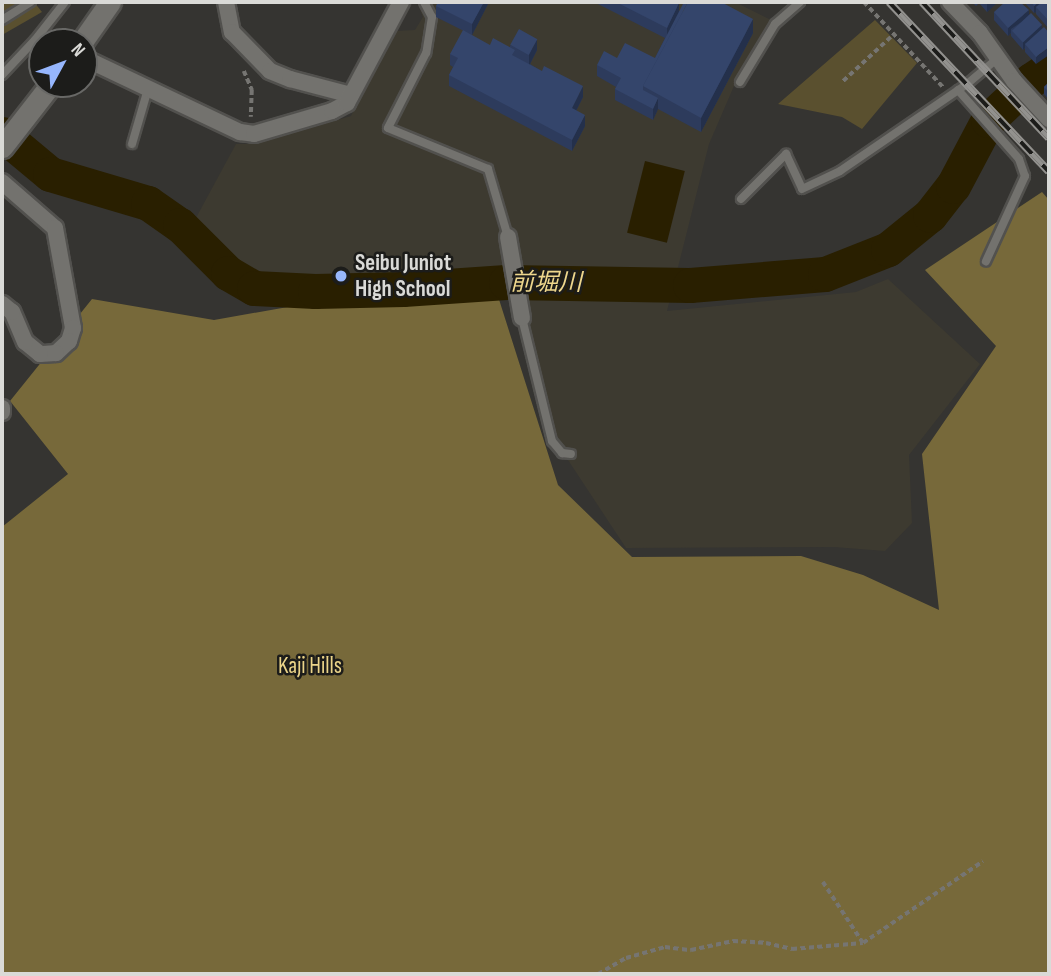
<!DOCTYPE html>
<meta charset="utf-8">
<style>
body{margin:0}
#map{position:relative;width:1051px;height:976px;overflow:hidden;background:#353431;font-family:"Sofia Sans Condensed","Noto Sans JP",sans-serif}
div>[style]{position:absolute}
.built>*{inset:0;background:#3d3a30}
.green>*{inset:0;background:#5a502f}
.forest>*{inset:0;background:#77693a}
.water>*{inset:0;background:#291f00;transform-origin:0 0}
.river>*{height:35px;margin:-17.5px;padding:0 17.5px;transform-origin:17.5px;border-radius:17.5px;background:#291f00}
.path>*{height:3.5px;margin-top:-1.75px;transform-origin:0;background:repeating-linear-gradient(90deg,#767572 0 5px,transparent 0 8.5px)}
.roads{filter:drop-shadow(2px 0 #52514e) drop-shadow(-2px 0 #52514e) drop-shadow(0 2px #52514e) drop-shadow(0 -2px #52514e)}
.service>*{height:8px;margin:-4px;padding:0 4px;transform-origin:4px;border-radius:4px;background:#73726e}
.minor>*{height:16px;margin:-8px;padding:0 8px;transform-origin:8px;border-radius:8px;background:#73726e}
.tertiary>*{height:21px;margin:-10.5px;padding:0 10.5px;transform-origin:10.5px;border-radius:10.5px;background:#73726e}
.rail>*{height:8px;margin-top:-4px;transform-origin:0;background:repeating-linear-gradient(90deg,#1c1c1a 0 16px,#92918e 0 32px);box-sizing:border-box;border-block:2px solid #92918e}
.wall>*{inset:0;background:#2d3b5c}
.shaded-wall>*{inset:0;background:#24304b}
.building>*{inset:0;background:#34456b;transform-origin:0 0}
.dots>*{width:19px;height:19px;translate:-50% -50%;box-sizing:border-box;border:4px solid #1c1c1a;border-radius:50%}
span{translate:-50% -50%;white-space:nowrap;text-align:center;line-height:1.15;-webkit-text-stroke:5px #1c1c1a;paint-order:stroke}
.poi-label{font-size:23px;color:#dadad7;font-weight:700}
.left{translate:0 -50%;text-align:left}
.park-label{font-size:23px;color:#ebd489}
.water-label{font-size:24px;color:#eed78c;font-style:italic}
.frame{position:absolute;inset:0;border:4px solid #dadad7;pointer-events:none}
.north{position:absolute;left:28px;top:28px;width:70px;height:70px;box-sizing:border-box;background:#1c1c1a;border:2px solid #686866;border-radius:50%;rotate:49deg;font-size:19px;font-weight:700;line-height:28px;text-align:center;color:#dadad7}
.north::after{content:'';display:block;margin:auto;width:24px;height:32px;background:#96b6fd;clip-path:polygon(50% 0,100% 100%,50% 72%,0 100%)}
</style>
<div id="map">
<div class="built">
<i style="clip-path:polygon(417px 2px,735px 2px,773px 21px,737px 79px,709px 144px,667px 311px,856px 292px,888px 279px,980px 364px,909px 455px,912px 523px,885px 551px,834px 547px,626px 548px,541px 419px,508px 273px,259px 284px,235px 271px,191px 227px,236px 144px,255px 144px,351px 116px,396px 31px,415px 30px,423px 17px)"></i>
</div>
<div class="green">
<i style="clip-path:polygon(2px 2px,34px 2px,42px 12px,2px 35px)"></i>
<i style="clip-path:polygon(875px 20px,917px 63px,862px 129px,842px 117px,778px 104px)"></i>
</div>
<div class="forest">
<i style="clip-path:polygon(1042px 192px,1049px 200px,1049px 974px,2px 974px,2px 527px,68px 474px,10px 401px,92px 299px,214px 320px,490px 271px,558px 485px,632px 557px,801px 556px,863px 575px,939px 610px,922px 454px,996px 346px,925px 270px)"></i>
</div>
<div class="water">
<i style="left:645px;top:161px;width:41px;height:74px;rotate:14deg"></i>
</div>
<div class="river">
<i style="left:2px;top:134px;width:62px;rotate:39.8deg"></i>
<i style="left:50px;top:174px;width:102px;rotate:16.5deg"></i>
<i style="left:148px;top:203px;width:39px;rotate:35deg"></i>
<i style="left:180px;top:225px;width:68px;rotate:45deg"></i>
<i style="left:228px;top:273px;width:30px;rotate:30deg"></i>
<i style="left:254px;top:288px;width:61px;rotate:2.8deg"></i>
<i style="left:315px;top:291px;width:88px;rotate:-1.3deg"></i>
<i style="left:403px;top:289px;width:103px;rotate:-3.9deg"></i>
<i style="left:506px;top:282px;width:184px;rotate:0.9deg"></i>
<i style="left:690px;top:285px;width:135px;rotate:-4.7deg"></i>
<i style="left:825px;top:274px;width:68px;rotate:-21.6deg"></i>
<i style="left:888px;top:249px;width:54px;rotate:-39deg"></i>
<i style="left:930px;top:215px;width:37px;rotate:-52deg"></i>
<i style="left:953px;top:186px;width:75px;rotate:-62.1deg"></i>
<i style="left:988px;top:120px;width:59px;rotate:-42.9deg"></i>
<i style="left:1031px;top:80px;width:22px;rotate:-34deg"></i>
</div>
<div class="path">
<i style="left:864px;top:2px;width:116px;rotate:47.1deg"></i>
<i style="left:244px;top:71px;width:21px;rotate:67deg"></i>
<i style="left:252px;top:90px;width:27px;rotate:92deg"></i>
<i style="left:843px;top:81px;width:69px;rotate:-42.7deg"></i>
<i style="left:823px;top:882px;width:73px;rotate:56.7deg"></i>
<i style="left:598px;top:974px;width:32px;rotate:-30deg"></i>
<i style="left:626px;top:958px;width:41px;rotate:-15.8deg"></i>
<i style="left:665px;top:947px;width:26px;rotate:7deg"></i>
<i style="left:691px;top:950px;width:43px;rotate:-12.1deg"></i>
<i style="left:733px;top:941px;width:33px;rotate:3deg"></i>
<i style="left:766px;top:943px;width:27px;rotate:13deg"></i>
<i style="left:792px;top:949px;width:71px;rotate:-4.8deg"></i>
<i style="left:863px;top:943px;width:145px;rotate:-34.3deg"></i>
</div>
<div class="roads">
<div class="service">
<i style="left:424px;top:2px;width:17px;rotate:62deg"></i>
<i style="left:432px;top:17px;width:36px;rotate:99deg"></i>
<i style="left:426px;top:53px;width:84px;rotate:116.9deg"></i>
<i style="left:388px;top:128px;width:108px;rotate:22.3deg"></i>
<i style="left:488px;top:169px;width:71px;rotate:73.6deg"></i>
<i style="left:2px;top:20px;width:34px;rotate:-32deg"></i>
<i style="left:2px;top:75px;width:48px;rotate:-46.7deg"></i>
<i style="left:35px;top:40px;width:48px;rotate:-51.7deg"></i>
<i style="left:740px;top:82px;width:68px;rotate:-58.9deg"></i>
<i style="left:775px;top:24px;width:33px;rotate:-41deg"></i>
<i style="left:958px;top:90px;width:92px;rotate:48.5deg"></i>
<i style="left:1019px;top:159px;width:18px;rotate:71deg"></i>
<i style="left:1025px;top:176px;width:94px;rotate:114.6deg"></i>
<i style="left:132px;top:144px;width:57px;rotate:-73.8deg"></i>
<i style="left:741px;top:199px;width:64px;rotate:-45deg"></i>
<i style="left:786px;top:154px;width:38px;rotate:65deg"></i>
<i style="left:802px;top:189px;width:42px;rotate:-25.3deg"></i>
<i style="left:840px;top:171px;width:154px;rotate:-34.4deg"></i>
<i style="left:967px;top:84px;width:40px;rotate:-40deg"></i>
<i style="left:522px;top:318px;width:127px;rotate:76.3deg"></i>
<i style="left:552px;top:441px;width:16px;rotate:50deg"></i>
<i style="left:562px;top:453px;width:9px;rotate:6deg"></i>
</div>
<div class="minor">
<i style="left:226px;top:2px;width:31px;rotate:79deg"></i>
<i style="left:232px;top:32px;width:54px;rotate:45.7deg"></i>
<i style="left:270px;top:71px;width:22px;rotate:22deg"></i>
<i style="left:290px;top:79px;width:63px;rotate:14.7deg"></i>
<i style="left:950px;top:2px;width:43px;rotate:45.9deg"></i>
<i style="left:980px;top:33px;width:59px;rotate:54.7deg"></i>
<i style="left:1014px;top:81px;width:52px;rotate:47.4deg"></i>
<i style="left:84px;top:58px;width:173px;rotate:25.4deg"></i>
<i style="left:240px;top:132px;width:14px;rotate:8deg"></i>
<i style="left:254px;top:134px;width:81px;rotate:-16.4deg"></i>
<i style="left:332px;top:111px;width:17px;rotate:-28deg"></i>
<i style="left:347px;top:103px;width:115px;rotate:-61.9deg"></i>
<i style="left:2px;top:182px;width:70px;rotate:41deg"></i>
<i style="left:55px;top:228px;width:102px;rotate:79.8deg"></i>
<i style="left:73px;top:328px;width:14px;rotate:107deg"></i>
<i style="left:69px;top:341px;width:18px;rotate:137deg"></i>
<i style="left:56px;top:353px;width:16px;rotate:176deg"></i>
<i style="left:40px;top:354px;width:19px;rotate:-141deg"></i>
<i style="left:25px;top:342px;width:33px;rotate:-113deg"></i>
<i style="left:12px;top:312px;width:13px;rotate:-141deg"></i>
<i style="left:508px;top:237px;width:82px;rotate:80.2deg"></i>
<i style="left:2px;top:408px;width:4px;rotate:90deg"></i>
</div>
<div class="tertiary">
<i style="left:82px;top:42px;width:49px;rotate:-55deg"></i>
<i style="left:2px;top:147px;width:80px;rotate:-52.1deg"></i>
</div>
</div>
<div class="rail">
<i style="left:889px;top:2px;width:233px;rotate:46.7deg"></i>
<i style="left:922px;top:2px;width:186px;rotate:47deg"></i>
</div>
<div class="wall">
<i style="clip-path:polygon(489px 2px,472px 35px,436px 17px,436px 6px)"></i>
<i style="clip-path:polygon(594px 2px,676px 2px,679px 11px,753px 33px,701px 132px,658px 109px,653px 120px,615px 100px,615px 89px,616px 87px,597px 76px,597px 65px,617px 58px,655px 58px,665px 38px)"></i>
<i style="clip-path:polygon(972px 2px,998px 2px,987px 12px,979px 3px,976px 6px)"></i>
<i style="clip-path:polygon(1024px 2px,1049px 2px,1049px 29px,1036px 14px,1036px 12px,1034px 13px)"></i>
<i style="clip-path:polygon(994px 12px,1029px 15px,1042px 25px,1036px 64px,1025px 52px,1025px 48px,1023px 50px,1011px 36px,1011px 33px,1008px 36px,994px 20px)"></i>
<i style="clip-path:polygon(490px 45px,510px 47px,510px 45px,537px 50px,530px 64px,583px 97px,576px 111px,585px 126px,572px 151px,449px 86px,449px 75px,453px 67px,450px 65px,450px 54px)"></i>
<i style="clip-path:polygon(1049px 82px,1049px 100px,1044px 94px,1044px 87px)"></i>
</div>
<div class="shaded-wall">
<i style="clip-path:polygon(484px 2px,489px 2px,472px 35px,472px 24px)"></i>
<i style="clip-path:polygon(990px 2px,998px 2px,987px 12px,987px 4px)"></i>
<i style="clip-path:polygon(1039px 2px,1047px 2px,1036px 7px,1036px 12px,1034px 13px,1034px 6px)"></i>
<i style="clip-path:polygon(679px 3px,679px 14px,667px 39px,667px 28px)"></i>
<i style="clip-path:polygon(1029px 10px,1029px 17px,1011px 29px,1011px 33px,1008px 36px,1008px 28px)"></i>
<i style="clip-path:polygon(753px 19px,753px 33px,701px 132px,701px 118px)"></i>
<i style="clip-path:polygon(1042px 25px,1042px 33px,1025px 44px,1025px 48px,1023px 50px,1023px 42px)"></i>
<i style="clip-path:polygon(537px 39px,537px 50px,529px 66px,529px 55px)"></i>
<i style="clip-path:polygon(1049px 47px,1049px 55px,1036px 64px,1036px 57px)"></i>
<i style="clip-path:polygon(583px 86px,583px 97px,572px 119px,572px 108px)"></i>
<i style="clip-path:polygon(658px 98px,658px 109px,653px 120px,653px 109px)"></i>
<i style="clip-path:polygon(585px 115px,585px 126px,572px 151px,572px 140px)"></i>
</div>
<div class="building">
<i style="clip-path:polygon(438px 2px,484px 2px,472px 24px,436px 6px)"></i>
<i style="clip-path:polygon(616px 2px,676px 2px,679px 3px,667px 28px)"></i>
<i style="clip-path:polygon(684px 2px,688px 2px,643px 86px,643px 90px,658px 98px,653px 109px,615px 89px,621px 78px,597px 65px,604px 51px,617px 58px,625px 43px,655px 58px)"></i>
<i style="clip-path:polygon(688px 2px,721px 2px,753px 19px,701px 118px,643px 86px)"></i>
<i style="clip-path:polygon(1005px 2px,1020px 2px,1029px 10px,1008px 28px,994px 12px)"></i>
<i style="clip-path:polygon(1031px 2px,1039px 2px,1034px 6px)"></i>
<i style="clip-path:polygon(1042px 2px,1049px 2px,1049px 21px,1036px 7px)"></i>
<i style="left:1031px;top:13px;width:16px;height:26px;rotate:47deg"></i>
<i style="clip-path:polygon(1044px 27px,1049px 33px,1049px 47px,1036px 57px,1025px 44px)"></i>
<i style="left:519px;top:29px;width:21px;height:18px;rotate:29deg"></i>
<i style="clip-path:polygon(463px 30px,490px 45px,493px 38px,515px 50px,512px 55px,542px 71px,544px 66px,583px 86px,572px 108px,585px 115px,572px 140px,449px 75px,458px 58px,450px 54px)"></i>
<i style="clip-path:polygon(1049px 82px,1049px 92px,1044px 87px)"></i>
</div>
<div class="dots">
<i style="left:341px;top:276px;background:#96b6fd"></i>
</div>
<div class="poi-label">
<span class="left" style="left:355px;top:276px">Seibu Juniot<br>High School</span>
</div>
<div class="park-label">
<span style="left:310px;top:666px">Kaji Hills</span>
</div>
<div class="water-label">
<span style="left:546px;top:283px">前堀川</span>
</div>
<div class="frame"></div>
<div class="north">N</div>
</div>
